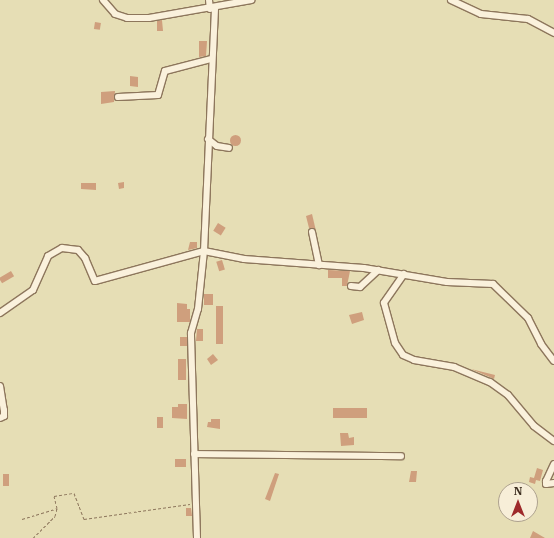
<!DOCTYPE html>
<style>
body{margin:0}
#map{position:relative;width:554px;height:538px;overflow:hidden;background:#f0e4c8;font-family:"IBM Plex Serif",serif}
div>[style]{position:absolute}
.farmland>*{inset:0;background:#e6deb5}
.building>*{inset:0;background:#cf9f7d;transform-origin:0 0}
.round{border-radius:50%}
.path>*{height:1px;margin-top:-0.5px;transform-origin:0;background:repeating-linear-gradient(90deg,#8d765c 0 3px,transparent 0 5px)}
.roads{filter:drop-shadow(1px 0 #8d765c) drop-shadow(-1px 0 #8d765c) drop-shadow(0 1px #8d765c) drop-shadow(0 -1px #8d765c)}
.minor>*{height:6px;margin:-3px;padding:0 3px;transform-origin:3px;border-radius:3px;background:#faf1dc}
span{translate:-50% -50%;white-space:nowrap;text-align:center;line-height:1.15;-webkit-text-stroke:3px #f7eed8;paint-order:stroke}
.north{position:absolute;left:498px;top:482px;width:40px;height:40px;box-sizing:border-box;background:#f7eed8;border:1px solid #ada18e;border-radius:50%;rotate:0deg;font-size:11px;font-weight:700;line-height:16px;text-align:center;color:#3d2e20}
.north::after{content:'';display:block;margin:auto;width:14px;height:18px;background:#9e2a2b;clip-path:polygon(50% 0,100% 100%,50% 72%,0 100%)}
</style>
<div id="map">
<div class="farmland">
<i style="clip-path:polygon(evenodd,0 0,554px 0,554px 538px,0 538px,0 0,506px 490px,530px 490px,530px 514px,506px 514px,506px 490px)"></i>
</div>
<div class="building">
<i style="clip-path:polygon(162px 20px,163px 31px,157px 31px,157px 21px)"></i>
<i style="left:95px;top:22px;width:6px;height:7px;rotate:9deg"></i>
<i style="clip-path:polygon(199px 41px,207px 41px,206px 56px,199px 57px)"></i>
<i style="clip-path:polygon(130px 76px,138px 77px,138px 87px,130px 86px)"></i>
<i style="clip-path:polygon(115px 91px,114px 102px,101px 104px,101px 92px)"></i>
<i class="round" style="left:229.5px;top:134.5px;width:11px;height:11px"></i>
<i style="clip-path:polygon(124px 182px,124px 188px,119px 189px,118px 183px)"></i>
<i style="clip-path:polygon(81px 183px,96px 183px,96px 190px,81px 189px)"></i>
<i style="clip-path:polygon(312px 214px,316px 231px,309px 228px,306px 216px)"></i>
<i style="left:218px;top:223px;width:9px;height:9px;rotate:32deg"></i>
<i style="clip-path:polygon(190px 242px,197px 242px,197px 248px,188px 250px)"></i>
<i style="left:222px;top:260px;width:10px;height:6px;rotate:73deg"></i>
<i style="clip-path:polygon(328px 270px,350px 271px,347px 286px,342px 286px,342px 278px,328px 278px)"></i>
<i style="left:11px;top:271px;width:6px;height:14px;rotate:59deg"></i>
<i style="left:204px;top:294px;width:9px;height:11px"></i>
<i style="clip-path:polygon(177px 303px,187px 304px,187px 309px,190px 309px,190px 322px,177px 322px)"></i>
<i style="left:216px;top:306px;width:7px;height:38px"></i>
<i style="clip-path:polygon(362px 312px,364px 320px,352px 324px,349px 315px)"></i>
<i style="clip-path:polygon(197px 329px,203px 329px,203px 341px,196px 341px)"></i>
<i style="left:180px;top:337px;width:7px;height:9px"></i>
<i style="clip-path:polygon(213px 354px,218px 360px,211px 365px,207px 359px)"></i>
<i style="left:178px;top:359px;width:8px;height:21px"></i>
<i style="clip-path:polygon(471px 369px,495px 375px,494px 379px,492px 378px)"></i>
<i style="clip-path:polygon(178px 404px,187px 404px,187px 419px,172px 418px,172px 407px,178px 407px)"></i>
<i style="left:333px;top:408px;width:34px;height:10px"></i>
<i style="left:157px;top:417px;width:6px;height:11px"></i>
<i style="clip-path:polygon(211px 419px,220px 419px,220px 429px,207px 427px,208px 422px,211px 422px)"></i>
<i style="clip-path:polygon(340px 433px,348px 433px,349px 438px,354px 437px,354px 445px,341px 446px)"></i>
<i style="left:186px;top:459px;width:8px;height:11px;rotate:90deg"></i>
<i style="clip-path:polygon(537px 468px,543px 470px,540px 481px,536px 480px,535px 484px,529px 482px,530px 477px,534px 478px)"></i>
<i style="clip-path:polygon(411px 471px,417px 471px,416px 482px,409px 482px)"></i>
<i style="clip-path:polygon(275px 473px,279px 474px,270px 501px,265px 499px)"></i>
<i style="left:3px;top:474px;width:6px;height:12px"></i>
<i style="clip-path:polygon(186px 508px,191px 508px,192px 516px,186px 516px)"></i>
<i style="clip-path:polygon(533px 531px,545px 538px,530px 538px)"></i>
</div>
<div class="path">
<i style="left:22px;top:519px;width:37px;rotate:-17deg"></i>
<i style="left:33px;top:538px;width:31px;rotate:-45deg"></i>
<i style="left:55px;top:516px;width:8px;rotate:-76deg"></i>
<i style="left:57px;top:508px;width:12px;rotate:-104deg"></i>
<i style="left:54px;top:496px;width:20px;rotate:-9deg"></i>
<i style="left:74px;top:493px;width:28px;rotate:69deg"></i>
<i style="left:84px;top:519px;width:107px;rotate:-8.1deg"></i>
</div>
<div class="roads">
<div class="minor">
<i style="left:103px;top:0;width:18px;rotate:49deg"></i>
<i style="left:115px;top:14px;width:13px;rotate:18deg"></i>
<i style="left:127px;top:18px;width:22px"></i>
<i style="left:149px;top:18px;width:104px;rotate:-10deg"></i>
<i style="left:209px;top:0;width:9px;rotate:84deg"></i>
<i style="left:451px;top:0;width:33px;rotate:25deg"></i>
<i style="left:481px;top:14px;width:47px;rotate:6.1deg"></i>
<i style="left:528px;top:19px;width:30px;rotate:28deg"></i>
<i style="left:118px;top:97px;width:40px;rotate:-2.9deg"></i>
<i style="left:158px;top:95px;width:25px;rotate:-74deg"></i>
<i style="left:165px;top:71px;width:48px;rotate:-14.6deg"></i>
<i style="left:208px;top:139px;width:11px;rotate:38deg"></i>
<i style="left:217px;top:146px;width:12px;rotate:9deg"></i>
<i style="left:312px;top:232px;width:34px;rotate:78deg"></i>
<i style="left:404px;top:274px;width:35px;rotate:125deg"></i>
<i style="left:384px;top:303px;width:41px;rotate:74.6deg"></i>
<i style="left:395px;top:343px;width:14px;rotate:56deg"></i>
<i style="left:403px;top:355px;width:12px;rotate:24deg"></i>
<i style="left:414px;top:360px;width:41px;rotate:9.9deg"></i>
<i style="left:454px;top:367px;width:39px;rotate:23deg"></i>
<i style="left:490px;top:382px;width:22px;rotate:36deg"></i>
<i style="left:508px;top:395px;width:40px;rotate:50deg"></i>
<i style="left:534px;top:426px;width:25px;rotate:37deg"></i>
<i style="left:351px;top:286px;width:9px;rotate:6deg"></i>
<i style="left:360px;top:287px;width:25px;rotate:-43deg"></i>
<i style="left:0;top:313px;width:40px;rotate:-34.9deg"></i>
<i style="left:33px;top:290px;width:37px;rotate:-66deg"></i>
<i style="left:48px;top:256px;width:16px;rotate:-30deg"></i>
<i style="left:62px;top:248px;width:16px;rotate:7deg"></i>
<i style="left:78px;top:250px;width:11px;rotate:49deg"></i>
<i style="left:85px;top:258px;width:25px;rotate:67deg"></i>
<i style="left:95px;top:281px;width:113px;rotate:-15.4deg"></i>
<i style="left:204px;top:251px;width:41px;rotate:11.3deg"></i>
<i style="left:244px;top:259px;width:120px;rotate:4.3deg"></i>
<i style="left:364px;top:268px;width:84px;rotate:9.6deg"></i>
<i style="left:447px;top:282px;width:46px;rotate:2.5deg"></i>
<i style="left:493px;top:284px;width:49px;rotate:44.2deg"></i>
<i style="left:528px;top:318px;width:29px;rotate:63deg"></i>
<i style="left:541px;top:344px;width:21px;rotate:53deg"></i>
<i style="left:0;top:386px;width:24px;rotate:81deg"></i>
<i style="left:4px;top:410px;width:6px;rotate:90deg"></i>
<i style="left:4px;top:416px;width:4px;rotate:153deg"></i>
<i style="left:194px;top:454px;width:207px;rotate:0.6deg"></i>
<i style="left:554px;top:464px;width:19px;rotate:115deg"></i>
<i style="left:546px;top:481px;width:3px;rotate:90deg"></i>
<i style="left:546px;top:484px;width:8px;rotate:-7deg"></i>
<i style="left:197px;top:538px;width:205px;rotate:-91.7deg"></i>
<i style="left:191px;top:333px;width:25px;rotate:-74deg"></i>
<i style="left:198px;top:309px;width:58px;rotate:-84.1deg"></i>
<i style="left:204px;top:251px;width:243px;rotate:-87.4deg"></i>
</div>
</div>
<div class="north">N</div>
</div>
